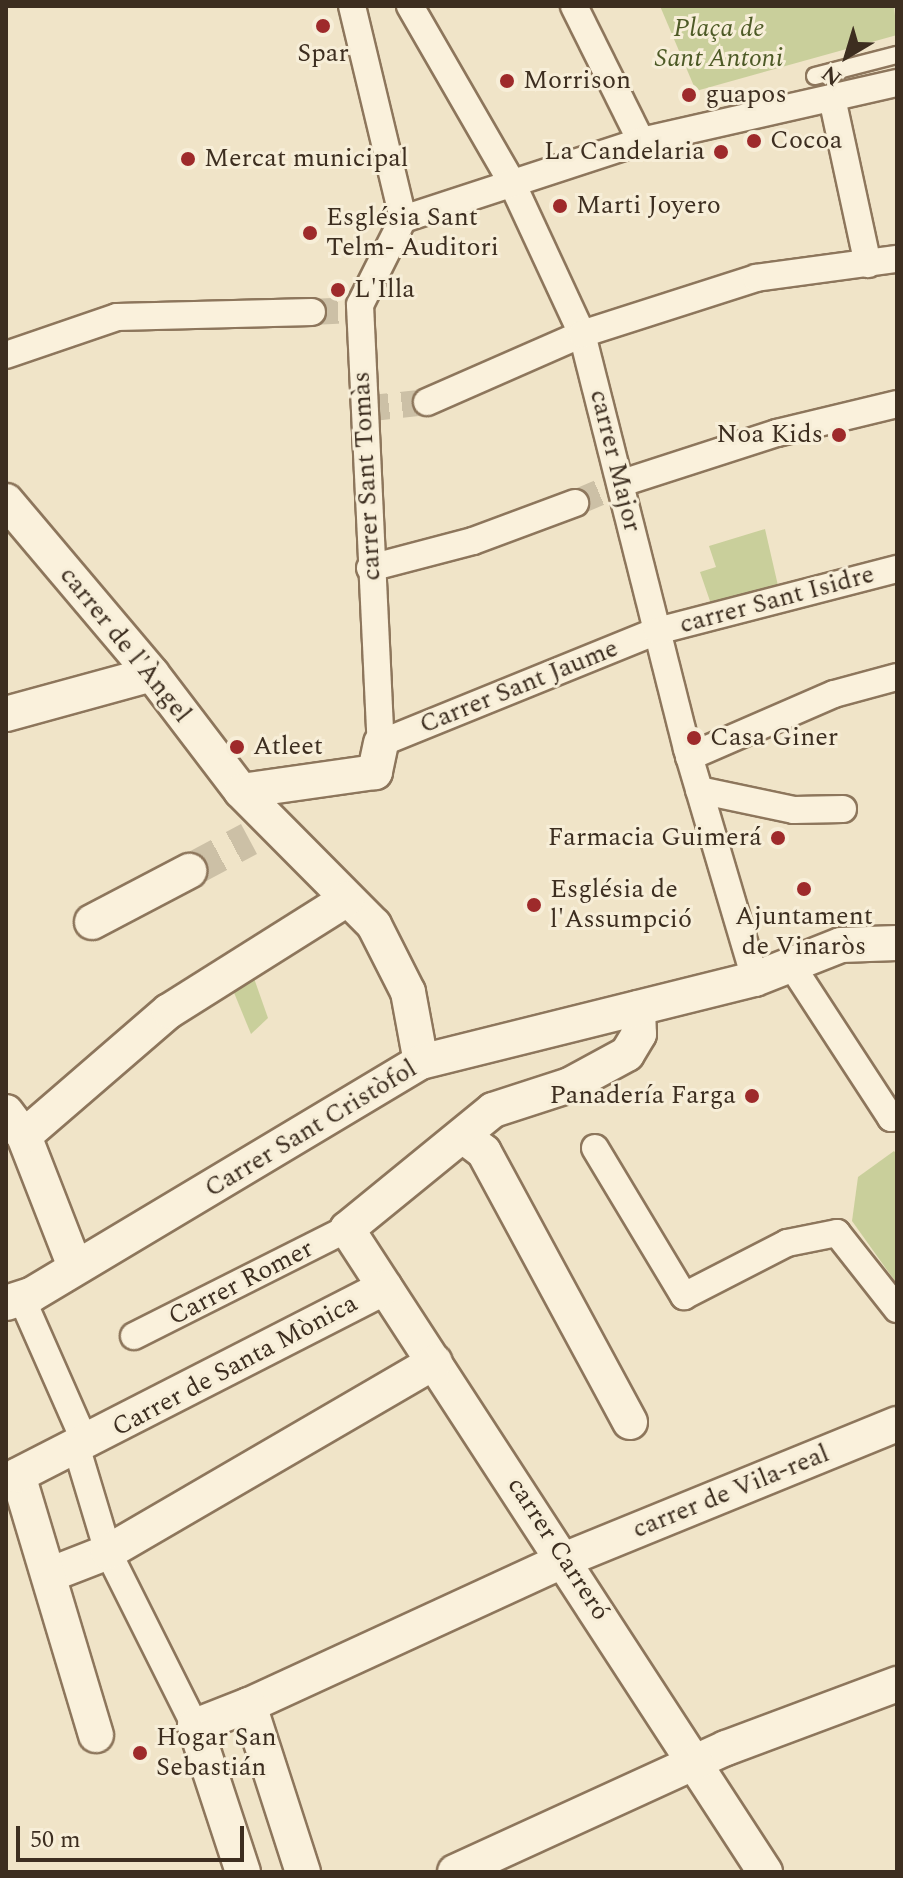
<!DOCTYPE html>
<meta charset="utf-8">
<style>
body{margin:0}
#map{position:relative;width:903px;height:1878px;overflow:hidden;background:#f0e4c8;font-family:Spectral,serif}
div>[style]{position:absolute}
.green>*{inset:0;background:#c9cf9b}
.pedestrian-tunnel>*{height:26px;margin-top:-13px;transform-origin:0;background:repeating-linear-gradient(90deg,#ccc0a6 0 26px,transparent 0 39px)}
.minor-tunnel>*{height:34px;margin-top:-17px;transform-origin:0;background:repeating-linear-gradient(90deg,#ccc0a6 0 34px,transparent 0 51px)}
.roads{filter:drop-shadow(2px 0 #8d765c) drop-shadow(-2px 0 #8d765c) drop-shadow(0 2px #8d765c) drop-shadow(0 -2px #8d765c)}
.service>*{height:16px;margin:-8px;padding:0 8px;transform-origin:8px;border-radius:8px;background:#faf1dc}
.pedestrian>*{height:26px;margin:-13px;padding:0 13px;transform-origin:13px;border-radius:13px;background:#faf1dc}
.minor>*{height:34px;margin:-17px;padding:0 17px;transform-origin:17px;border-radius:17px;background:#faf1dc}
.dots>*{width:22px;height:22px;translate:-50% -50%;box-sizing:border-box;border:4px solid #f7eed8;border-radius:50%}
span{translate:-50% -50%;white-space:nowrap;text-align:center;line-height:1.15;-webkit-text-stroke:6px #f7eed8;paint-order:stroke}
.park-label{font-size:26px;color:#4d5a26;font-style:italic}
.poi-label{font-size:26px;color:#3d2e20}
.left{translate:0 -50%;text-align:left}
.right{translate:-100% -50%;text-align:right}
.street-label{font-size:26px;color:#3d2e20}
.frame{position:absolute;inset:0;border:8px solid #3d2e20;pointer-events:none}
.north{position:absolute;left:807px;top:16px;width:80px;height:80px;-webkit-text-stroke:6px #f7eed8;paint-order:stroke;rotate:218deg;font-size:22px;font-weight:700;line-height:32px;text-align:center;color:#3d2e20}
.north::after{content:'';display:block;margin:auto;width:28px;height:36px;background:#3d2e20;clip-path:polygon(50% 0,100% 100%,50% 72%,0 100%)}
.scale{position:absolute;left:16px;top:1826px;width:228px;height:36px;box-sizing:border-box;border:4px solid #3d2e20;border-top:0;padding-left:10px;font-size:24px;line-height:28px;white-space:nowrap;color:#3d2e20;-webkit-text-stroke:6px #f7eed8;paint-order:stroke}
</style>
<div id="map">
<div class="green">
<i style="clip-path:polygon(660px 6px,894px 6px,897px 35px,696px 91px)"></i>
<i style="clip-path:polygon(765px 529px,779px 590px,712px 607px,700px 572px,716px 567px,709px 546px)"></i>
<i style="clip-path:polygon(250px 967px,268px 1018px,251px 1034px,230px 983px)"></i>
<i style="clip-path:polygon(894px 1151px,897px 1155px,897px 1284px,852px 1221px,858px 1177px)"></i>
</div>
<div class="pedestrian-tunnel">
<i style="left:312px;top:312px;width:35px;rotate:-3deg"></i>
<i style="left:363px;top:409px;width:64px;rotate:-6.2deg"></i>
<i style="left:575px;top:503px;width:51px;rotate:-23.1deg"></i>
</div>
<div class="minor-tunnel">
<i style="left:189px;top:871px;width:68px;rotate:-28.1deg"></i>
</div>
<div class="roads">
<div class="service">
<i style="left:815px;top:76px;width:85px;rotate:-14.4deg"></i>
</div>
<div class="pedestrian">
<i style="left:352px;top:6px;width:219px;rotate:76.5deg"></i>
<i style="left:410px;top:6px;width:204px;rotate:60deg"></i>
<i style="left:512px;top:183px;width:166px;rotate:65.1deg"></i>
<i style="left:582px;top:334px;width:428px;rotate:75.8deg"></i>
<i style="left:687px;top:749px;width:240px;rotate:73.5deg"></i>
<i style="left:574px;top:6px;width:151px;rotate:63.6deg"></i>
<i style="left:832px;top:98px;width:170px;rotate:77.8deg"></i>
<i style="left:403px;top:219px;width:96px;rotate:116.6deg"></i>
<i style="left:360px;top:305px;width:439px;rotate:87.3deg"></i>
<i style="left:381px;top:743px;width:298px;rotate:-22.1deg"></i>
<i style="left:657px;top:631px;width:248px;rotate:-14.5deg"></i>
<i style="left:403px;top:219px;width:250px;rotate:-18.1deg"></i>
<i style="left:641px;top:141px;width:262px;rotate:-12.8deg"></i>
<i style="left:6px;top:355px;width:117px;rotate:-18.9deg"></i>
<i style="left:117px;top:317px;width:195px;rotate:-1.5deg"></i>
<i style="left:427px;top:402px;width:169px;rotate:-23.7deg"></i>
<i style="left:582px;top:334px;width:183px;rotate:-17.8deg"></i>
<i style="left:756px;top:278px;width:142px;rotate:-7.7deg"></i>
<i style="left:622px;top:483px;width:163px;rotate:-17.9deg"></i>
<i style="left:777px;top:433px;width:123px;rotate:-13.6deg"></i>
<i style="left:370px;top:568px;width:106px;rotate:-14.7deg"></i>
<i style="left:473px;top:541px;width:109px;rotate:-20.4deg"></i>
<i style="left:689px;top:757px;width:158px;rotate:-23.5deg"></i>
<i style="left:834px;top:694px;width:65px;rotate:-15.1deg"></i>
<i style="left:699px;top:790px;width:97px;rotate:11.9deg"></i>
<i style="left:794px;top:810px;width:49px;rotate:-1.2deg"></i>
<i style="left:790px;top:963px;width:185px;rotate:56.9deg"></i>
<i style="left:891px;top:1118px;width:7px;rotate:-34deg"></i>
<i style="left:595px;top:1148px;width:173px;rotate:59deg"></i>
<i style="left:684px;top:1296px;width:116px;rotate:-27.2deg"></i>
<i style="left:787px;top:1243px;width:51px;rotate:-11.3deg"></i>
<i style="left:837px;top:1233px;width:97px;rotate:51.7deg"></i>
<i style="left:22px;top:1299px;width:158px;rotate:66.2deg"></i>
<i style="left:134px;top:1336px;width:238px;rotate:-26.7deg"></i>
<i style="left:77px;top:1449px;width:108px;rotate:73.2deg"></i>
<i style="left:108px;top:1552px;width:195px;rotate:63.4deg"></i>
</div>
<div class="minor">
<i style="left:6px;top:501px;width:226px;rotate:49.8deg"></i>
<i style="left:152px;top:674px;width:147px;rotate:52.7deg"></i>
<i style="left:6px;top:714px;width:151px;rotate:-15.3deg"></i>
<i style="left:381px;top:743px;width:30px;rotate:102deg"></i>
<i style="left:375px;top:772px;width:135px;rotate:171.9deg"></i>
<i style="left:241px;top:791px;width:189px;rotate:45.2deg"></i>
<i style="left:374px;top:925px;width:75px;rotate:63.1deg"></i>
<i style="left:408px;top:992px;width:71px;rotate:79.5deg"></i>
<i style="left:92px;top:922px;width:110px;rotate:-27.7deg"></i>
<i style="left:638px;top:1008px;width:26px;rotate:88deg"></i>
<i style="left:639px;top:1034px;width:23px;rotate:121deg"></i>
<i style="left:627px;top:1054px;width:65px;rotate:151.5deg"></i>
<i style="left:570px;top:1085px;width:81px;rotate:162deg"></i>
<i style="left:493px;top:1110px;width:188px;rotate:140.8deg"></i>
<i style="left:347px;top:1229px;width:767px;rotate:56.97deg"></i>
<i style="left:6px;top:1112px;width:30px;rotate:53deg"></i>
<i style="left:24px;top:1136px;width:141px;rotate:68.7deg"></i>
<i style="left:24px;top:1136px;width:191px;rotate:-40.8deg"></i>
<i style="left:169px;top:1011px;width:210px;rotate:-32.2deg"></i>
<i style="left:463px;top:1136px;width:26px;rotate:37deg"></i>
<i style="left:484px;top:1152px;width:307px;rotate:61.6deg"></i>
<i style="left:6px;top:1303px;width:26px;rotate:-18deg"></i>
<i style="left:31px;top:1295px;width:454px;rotate:-30.9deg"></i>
<i style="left:421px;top:1062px;width:344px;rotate:-14deg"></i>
<i style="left:755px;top:979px;width:92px;rotate:-21.6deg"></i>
<i style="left:841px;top:945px;width:56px;rotate:-2deg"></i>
<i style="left:49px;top:1575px;width:63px;rotate:-21.3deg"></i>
<i style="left:108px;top:1552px;width:378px;rotate:-30.2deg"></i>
<i style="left:249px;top:1705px;width:349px;rotate:-24.7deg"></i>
<i style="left:566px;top:1559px;width:357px;rotate:-22.2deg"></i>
<i style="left:96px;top:1735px;width:271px;rotate:-106.7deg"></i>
<i style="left:18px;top:1475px;width:412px;rotate:-27.1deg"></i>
<i style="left:243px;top:1872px;width:154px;rotate:-108.2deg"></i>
<i style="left:195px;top:1726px;width:58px;rotate:-21.3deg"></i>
<i style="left:249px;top:1705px;width:176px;rotate:72.1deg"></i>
<i style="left:455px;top:1872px;width:298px;rotate:-24.6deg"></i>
<i style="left:726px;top:1748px;width:183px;rotate:-20.5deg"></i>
</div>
</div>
<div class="dots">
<i style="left:323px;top:26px;background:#9e2a2b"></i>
<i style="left:507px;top:81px;background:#9e2a2b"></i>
<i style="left:689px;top:95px;background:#9e2a2b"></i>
<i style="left:754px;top:141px;background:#9e2a2b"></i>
<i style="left:721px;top:152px;background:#9e2a2b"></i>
<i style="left:188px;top:159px;background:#9e2a2b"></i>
<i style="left:560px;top:206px;background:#9e2a2b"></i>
<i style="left:310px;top:233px;background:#9e2a2b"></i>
<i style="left:338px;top:290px;background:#9e2a2b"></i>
<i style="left:839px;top:435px;background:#9e2a2b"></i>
<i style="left:694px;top:738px;background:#9e2a2b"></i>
<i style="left:237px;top:747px;background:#9e2a2b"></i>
<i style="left:778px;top:838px;background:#9e2a2b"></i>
<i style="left:804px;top:889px;background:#9e2a2b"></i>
<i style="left:534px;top:905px;background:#9e2a2b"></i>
<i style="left:752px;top:1096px;background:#9e2a2b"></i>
<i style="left:140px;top:1753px;background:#9e2a2b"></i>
</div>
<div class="park-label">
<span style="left:719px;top:44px">Plaça de<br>Sant Antoni</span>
</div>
<div class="poi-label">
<span style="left:323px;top:54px">Spar</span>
<span class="left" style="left:523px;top:81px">Morrison</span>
<span class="left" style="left:705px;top:95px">guapos</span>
<span class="left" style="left:770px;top:141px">Cocoa</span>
<span class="right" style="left:705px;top:152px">La Candelaria</span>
<span class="left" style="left:204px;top:159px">Mercat municipal</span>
<span class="left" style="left:576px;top:206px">Marti Joyero</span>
<span class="left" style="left:326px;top:233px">Església Sant<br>Telm- Auditori</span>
<span class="left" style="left:354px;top:290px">L'Illa</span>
<span class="right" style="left:823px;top:435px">Noa Kids</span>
<span class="left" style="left:710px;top:738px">Casa Giner</span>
<span class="left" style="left:253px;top:747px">Atleet</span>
<span class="right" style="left:762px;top:838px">Farmacia Guimerá</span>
<span class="left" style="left:550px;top:905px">Església de<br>l'Assumpció</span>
<span style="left:804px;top:932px">Ajuntament<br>de Vinaròs</span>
<span class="right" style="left:736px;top:1096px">Panadería Farga</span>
<span class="left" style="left:156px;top:1753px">Hogar San<br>Sebastián</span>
</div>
<div class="street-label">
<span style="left:615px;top:461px;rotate:76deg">carrer Major</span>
<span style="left:367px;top:476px;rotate:-93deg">carrer Sant Tomàs</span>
<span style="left:777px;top:600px;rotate:-15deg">carrer Sant Isidre</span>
<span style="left:125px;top:645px;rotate:51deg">carrer de l'Àngel</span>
<span style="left:519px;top:687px;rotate:-22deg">Carrer Sant Jaume</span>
<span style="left:311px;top:1129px;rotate:-31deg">Carrer Sant Cristòfol</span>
<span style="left:241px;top:1283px;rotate:-27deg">Carrer Romer</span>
<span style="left:235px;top:1366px;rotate:-28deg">Carrer de Santa Mònica</span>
<span style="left:731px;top:1492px;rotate:-22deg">carrer de Vila-real</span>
<span style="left:558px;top:1549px;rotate:57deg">carrer Carreró</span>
</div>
<div class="frame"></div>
<div class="north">N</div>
<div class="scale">50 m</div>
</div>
